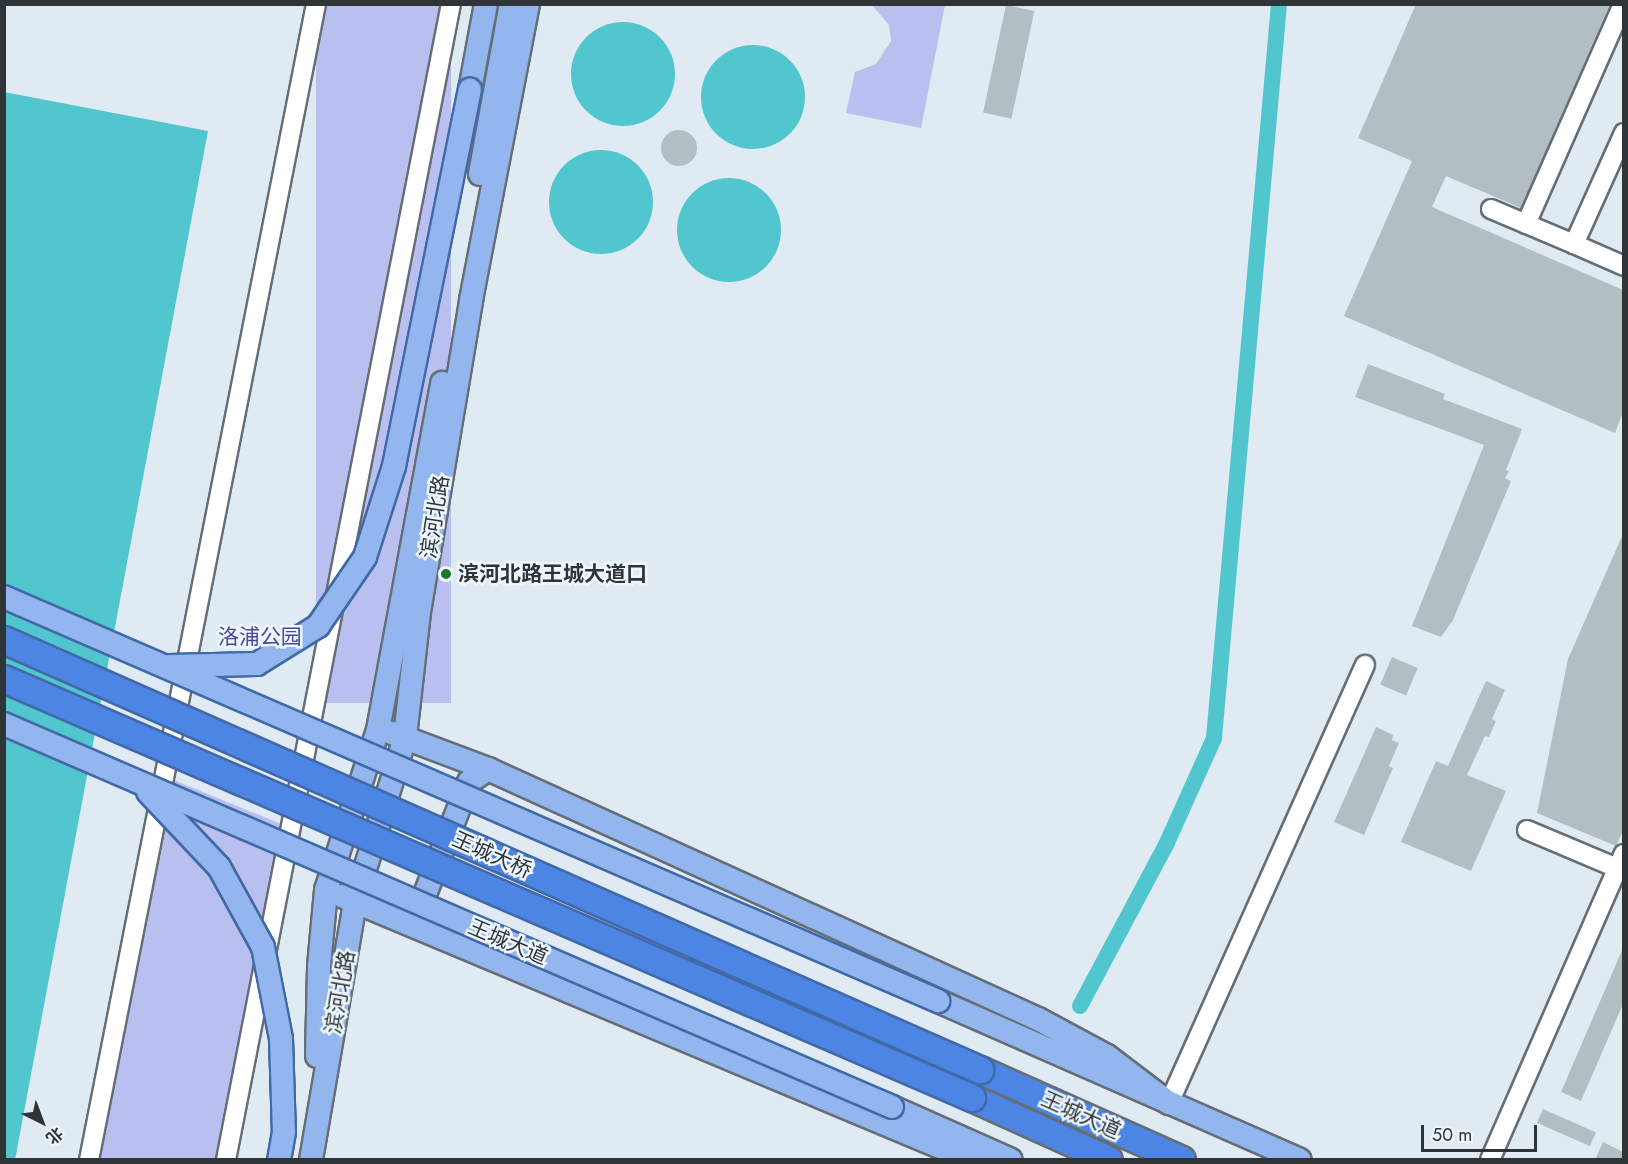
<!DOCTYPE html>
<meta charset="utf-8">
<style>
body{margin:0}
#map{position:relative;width:1628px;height:1164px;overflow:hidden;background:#dfeaf3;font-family:Jost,"Noto Sans SC",sans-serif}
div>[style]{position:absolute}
.green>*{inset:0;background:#b9bfee;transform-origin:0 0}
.water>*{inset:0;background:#51c6cf}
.round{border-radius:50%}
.canal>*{height:16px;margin:-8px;padding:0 8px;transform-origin:8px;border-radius:8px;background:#51c6cf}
.building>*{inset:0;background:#b1bfc4;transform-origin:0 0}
.roads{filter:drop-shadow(2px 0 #656e76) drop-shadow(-2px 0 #656e76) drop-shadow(0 2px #656e76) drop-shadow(0 -2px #656e76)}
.minor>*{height:18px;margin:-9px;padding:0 9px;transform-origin:9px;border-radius:9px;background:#fff}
.major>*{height:22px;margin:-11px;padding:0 11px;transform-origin:11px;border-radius:11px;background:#94b6ee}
.highway>*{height:26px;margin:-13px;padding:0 13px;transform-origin:13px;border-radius:13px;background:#4c85e3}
.bridges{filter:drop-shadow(2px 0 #4269a7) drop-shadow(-2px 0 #4269a7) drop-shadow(0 2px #4269a7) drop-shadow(0 -2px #4269a7)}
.major-bridge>*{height:22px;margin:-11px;padding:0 11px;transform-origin:11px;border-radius:11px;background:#94b6ee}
.highway-bridge>*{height:26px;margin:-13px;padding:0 13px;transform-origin:13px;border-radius:13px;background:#4c85e3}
.dots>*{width:16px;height:16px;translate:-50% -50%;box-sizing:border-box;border:3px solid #eef7fe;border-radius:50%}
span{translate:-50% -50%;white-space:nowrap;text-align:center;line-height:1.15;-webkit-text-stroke:5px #eef7fe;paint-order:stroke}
.street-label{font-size:21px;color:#2f3437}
.poi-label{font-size:21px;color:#2f3437;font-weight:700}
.left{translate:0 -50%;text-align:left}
.park-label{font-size:21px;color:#48499d}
.frame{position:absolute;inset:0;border:6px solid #2f3437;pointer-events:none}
.north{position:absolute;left:12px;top:1092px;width:60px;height:60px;-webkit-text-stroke:4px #eef7fe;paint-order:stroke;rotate:138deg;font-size:16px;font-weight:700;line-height:24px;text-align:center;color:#2f3437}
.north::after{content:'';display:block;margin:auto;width:21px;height:27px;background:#2f3437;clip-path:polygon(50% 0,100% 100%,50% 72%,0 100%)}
.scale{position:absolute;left:1421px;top:1125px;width:116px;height:27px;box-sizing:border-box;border:3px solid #2f3437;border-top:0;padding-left:8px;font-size:18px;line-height:21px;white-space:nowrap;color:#2f3437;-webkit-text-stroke:4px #eef7fe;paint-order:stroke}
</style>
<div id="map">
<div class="green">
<i style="left:316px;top:5px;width:135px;height:698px"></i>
<i style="clip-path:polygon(872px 5px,945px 5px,921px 128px,846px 113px,855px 72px,876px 64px,891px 41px,889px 25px)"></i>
<i style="clip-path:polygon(164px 776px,291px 828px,226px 1159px,89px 1160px)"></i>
</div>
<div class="water">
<i class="round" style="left:571px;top:22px;width:104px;height:104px"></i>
<i class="round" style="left:701px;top:45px;width:104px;height:104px"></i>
<i style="clip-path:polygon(4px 92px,208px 131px,15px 1160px,4px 1159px)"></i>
<i class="round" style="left:549px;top:150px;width:104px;height:104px"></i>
<i class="round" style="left:677px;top:178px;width:104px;height:104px"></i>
</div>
<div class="canal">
<i style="left:1080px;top:1006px;width:183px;rotate:-61.9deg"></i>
<i style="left:1166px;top:845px;width:117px;rotate:-65.8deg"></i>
<i style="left:1214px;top:738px;width:737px;rotate:-84.94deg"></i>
</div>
<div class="building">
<i style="clip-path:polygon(1416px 4px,1610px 4px,1521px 208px,1446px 176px,1432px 207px,1623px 290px,1623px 412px,1615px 433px,1344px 316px,1412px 161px,1358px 138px)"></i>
<i style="left:1006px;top:5px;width:29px;height:110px;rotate:12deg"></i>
<i class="round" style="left:661px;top:130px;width:36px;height:36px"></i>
<i style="clip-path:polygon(1368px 364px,1445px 394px,1443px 399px,1522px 429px,1506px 470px,1509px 471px,1505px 478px,1511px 481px,1453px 620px,1441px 637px,1412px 626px,1484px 445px,1355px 397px)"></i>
<i style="clip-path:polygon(1623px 534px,1623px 831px,1616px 846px,1537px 813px,1568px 659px)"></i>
<i style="left:1392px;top:657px;width:28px;height:30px;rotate:23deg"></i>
<i style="clip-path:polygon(1486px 681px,1505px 690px,1492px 719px,1496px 721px,1489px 737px,1485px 736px,1467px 775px,1506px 791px,1471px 871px,1401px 842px,1436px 761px,1448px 766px)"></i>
<i style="clip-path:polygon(1376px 727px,1393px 735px,1392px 740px,1399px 743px,1389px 766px,1393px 768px,1364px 835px,1334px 822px)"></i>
<i style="clip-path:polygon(1623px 948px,1623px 1004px,1581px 1101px,1561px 1092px)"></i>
<i style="left:1543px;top:1109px;width:58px;height:15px;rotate:24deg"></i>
<i style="clip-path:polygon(1603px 1142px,1623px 1152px,1623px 1160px,1595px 1160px)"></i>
</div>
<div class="roads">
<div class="minor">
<i style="left:1624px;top:133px;width:122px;rotate:114.2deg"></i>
<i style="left:1574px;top:244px;width:55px;rotate:23.7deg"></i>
<i style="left:1491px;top:209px;width:90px;rotate:22.9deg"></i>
<i style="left:1526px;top:224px;width:240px;rotate:-66.2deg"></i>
<i style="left:1527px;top:830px;width:98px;rotate:22.9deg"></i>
<i style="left:1169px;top:1103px;width:480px;rotate:-65.9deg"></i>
<i style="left:89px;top:1160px;width:1178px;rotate:-78.89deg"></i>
<i style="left:226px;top:1160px;width:1178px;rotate:-78.99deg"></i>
<i style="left:1490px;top:1160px;width:334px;rotate:-66.4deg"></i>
</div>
<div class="major">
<i style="left:470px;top:90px;width:87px;rotate:-79.5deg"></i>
<i style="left:480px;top:174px;width:173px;rotate:-79.7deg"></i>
<i style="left:392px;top:733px;width:103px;rotate:20.6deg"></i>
<i style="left:488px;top:769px;width:604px;rotate:24.44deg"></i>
<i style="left:1038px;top:1019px;width:78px;rotate:28.2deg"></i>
<i style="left:1107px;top:1056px;width:78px;rotate:37.2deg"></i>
<i style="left:342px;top:896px;width:682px;rotate:22.77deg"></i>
<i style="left:419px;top:922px;width:10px;rotate:-96deg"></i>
<i style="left:418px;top:912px;width:140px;rotate:-68.6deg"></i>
<i style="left:469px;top:782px;width:23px;rotate:-34deg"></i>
<i style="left:938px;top:1001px;width:395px;rotate:23.7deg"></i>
<i style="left:317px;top:1056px;width:90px;rotate:-88.7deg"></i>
<i style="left:319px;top:966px;width:76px;rotate:-84.7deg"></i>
<i style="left:326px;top:890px;width:168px;rotate:-72deg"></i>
<i style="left:378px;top:730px;width:353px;rotate:-79.5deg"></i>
<i style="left:892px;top:1107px;width:130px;rotate:24deg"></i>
<i style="left:311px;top:1160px;width:262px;rotate:-80.3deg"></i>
<i style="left:355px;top:902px;width:172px;rotate:-73.1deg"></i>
<i style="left:405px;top:737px;width:126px;rotate:-83.6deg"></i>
<i style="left:419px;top:612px;width:316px;rotate:-80.5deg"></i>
<i style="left:471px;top:300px;width:301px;rotate:-79.1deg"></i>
</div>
<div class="highway">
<i style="left:980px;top:1070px;width:221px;rotate:24deg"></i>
<i style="left:972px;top:1098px;width:150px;rotate:24.3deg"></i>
</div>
</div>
<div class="bridges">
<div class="major-bridge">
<i style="left:4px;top:597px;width:1018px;rotate:23.39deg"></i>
<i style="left:170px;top:666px;width:87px;rotate:-1.3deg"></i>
<i style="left:257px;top:664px;width:72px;rotate:-31.9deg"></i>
<i style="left:318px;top:626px;width:83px;rotate:-55.7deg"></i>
<i style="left:365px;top:557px;width:96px;rotate:-72.3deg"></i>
<i style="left:394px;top:466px;width:384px;rotate:-78.6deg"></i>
<i style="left:4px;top:724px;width:967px;rotate:23.33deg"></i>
<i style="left:148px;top:792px;width:103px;rotate:46.6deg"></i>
<i style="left:219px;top:867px;width:91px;rotate:61.2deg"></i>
<i style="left:263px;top:947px;width:94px;rotate:78.9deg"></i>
<i style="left:281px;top:1039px;width:93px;rotate:88.2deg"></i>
<i style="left:284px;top:1132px;width:28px;rotate:100deg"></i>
</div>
<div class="highway-bridge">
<i style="left:4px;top:640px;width:1067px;rotate:23.78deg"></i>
<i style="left:4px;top:679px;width:1055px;rotate:23.41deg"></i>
</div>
</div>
<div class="dots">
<i style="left:446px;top:574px;background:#1c7827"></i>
</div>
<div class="street-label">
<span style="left:435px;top:517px;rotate:-81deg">滨河北路</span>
<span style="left:492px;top:855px;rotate:24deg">王城大桥</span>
<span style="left:508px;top:942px;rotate:23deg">王城大道</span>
<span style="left:340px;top:992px;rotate:-80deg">滨河北路</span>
<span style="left:1081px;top:1115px;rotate:24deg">王城大道</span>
</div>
<div class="poi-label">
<span class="left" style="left:458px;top:574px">滨河北路王城大道口</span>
</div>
<div class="park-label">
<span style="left:260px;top:637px">洛浦公园</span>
</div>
<div class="frame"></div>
<div class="north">北</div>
<div class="scale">50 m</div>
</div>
